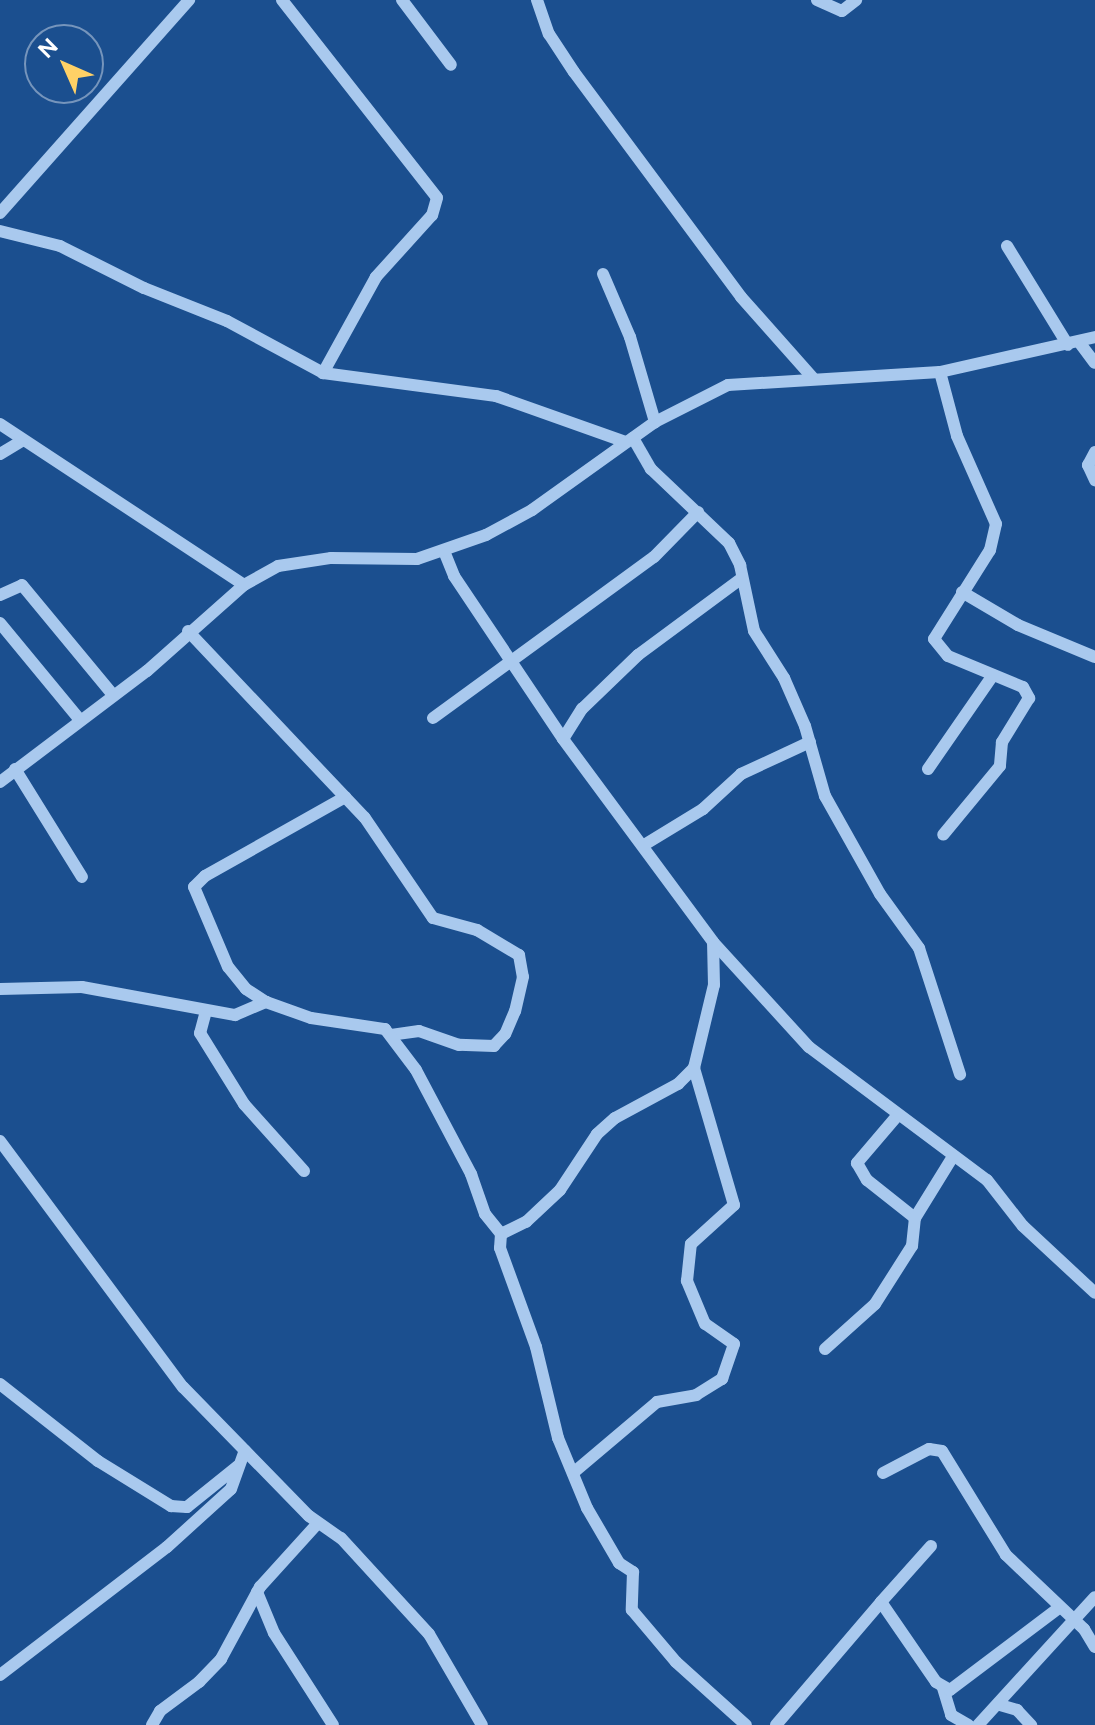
<!DOCTYPE html>
<style>
body{margin:0}
#map{position:relative;width:1095px;height:1725px;overflow:hidden;background:#1b4f8f;font-family:Figtree,sans-serif}
div>[style]{position:absolute}
.minor>*{height:12px;margin:-6px;padding:0 6px;transform-origin:6px;border-radius:6px;background:#a9c9ee}
span{translate:-50% -50%;white-space:nowrap;text-align:center;line-height:1.15;-webkit-text-stroke:6px #1b4f8f;paint-order:stroke}
.north{position:absolute;left:24px;top:24px;width:80px;height:80px;box-sizing:border-box;background:#1b4f8f;border:2px solid #7695bc;border-radius:50%;rotate:315deg;font-size:22px;font-weight:700;line-height:32px;text-align:center;color:#fff}
.north::after{content:'';display:block;margin:auto;width:28px;height:36px;background:#ffd166;clip-path:polygon(50% 0,100% 100%,50% 72%,0 100%)}
</style>
<div id="map">
<div class="minor">
<i style="left:282px;top:0;width:251px;rotate:51.9deg"></i>
<i style="left:437px;top:198px;width:18px;rotate:106deg"></i>
<i style="left:432px;top:215px;width:84px;rotate:132.1deg"></i>
<i style="left:376px;top:277px;width:110px;rotate:118.9deg"></i>
<i style="left:402px;top:0;width:81px;rotate:53deg"></i>
<i style="left:537px;top:0;width:36px;rotate:71deg"></i>
<i style="left:549px;top:34px;width:45px;rotate:56.7deg"></i>
<i style="left:574px;top:72px;width:280px;rotate:53.4deg"></i>
<i style="left:741px;top:297px;width:108px;rotate:48.4deg"></i>
<i style="left:817px;top:0;width:27px;rotate:24deg"></i>
<i style="left:842px;top:11px;width:18px;rotate:-38deg"></i>
<i style="left:0;top:213px;width:285px;rotate:-48.4deg"></i>
<i style="left:0;top:231px;width:62px;rotate:14deg"></i>
<i style="left:60px;top:246px;width:94px;rotate:26.6deg"></i>
<i style="left:144px;top:288px;width:89px;rotate:21.7deg"></i>
<i style="left:227px;top:321px;width:109px;rotate:28.4deg"></i>
<i style="left:323px;top:373px;width:175px;rotate:7.6deg"></i>
<i style="left:496px;top:396px;width:138px;rotate:19.5deg"></i>
<i style="left:1007px;top:246px;width:116px;rotate:58.4deg"></i>
<i style="left:603px;top:274px;width:69px;rotate:66.8deg"></i>
<i style="left:630px;top:337px;width:89px;rotate:73.6deg"></i>
<i style="left:1079px;top:342px;width:26px;rotate:53deg"></i>
<i style="left:940px;top:372px;width:66px;rotate:75.1deg"></i>
<i style="left:957px;top:436px;width:96px;rotate:66.1deg"></i>
<i style="left:996px;top:524px;width:27px;rotate:103deg"></i>
<i style="left:990px;top:550px;width:105px;rotate:122.2deg"></i>
<i style="left:934px;top:639px;width:22px;rotate:51deg"></i>
<i style="left:948px;top:656px;width:81px;rotate:22.5deg"></i>
<i style="left:1023px;top:687px;width:13px;rotate:61deg"></i>
<i style="left:1029px;top:698px;width:52px;rotate:121.5deg"></i>
<i style="left:1002px;top:742px;width:24px;rotate:95deg"></i>
<i style="left:1000px;top:766px;width:89px;rotate:129.6deg"></i>
<i style="left:0;top:424px;width:292px;rotate:33.4deg"></i>
<i style="left:633px;top:438px;width:36px;rotate:60deg"></i>
<i style="left:651px;top:469px;width:108px;rotate:43.5deg"></i>
<i style="left:729px;top:543px;width:25px;rotate:63deg"></i>
<i style="left:740px;top:565px;width:67px;rotate:78deg"></i>
<i style="left:754px;top:631px;width:56px;rotate:57.4deg"></i>
<i style="left:784px;top:678px;width:52px;rotate:66.4deg"></i>
<i style="left:805px;top:726px;width:73px;rotate:74.1deg"></i>
<i style="left:825px;top:796px;width:112px;rotate:60.7deg"></i>
<i style="left:880px;top:894px;width:67px;rotate:54.2deg"></i>
<i style="left:919px;top:948px;width:133px;rotate:72deg"></i>
<i style="left:1095px;top:452px;width:15px;rotate:118deg"></i>
<i style="left:1088px;top:465px;width:17px;rotate:65deg"></i>
<i style="left:0;top:454px;width:26px;rotate:-31deg"></i>
<i style="left:444px;top:551px;width:27px;rotate:68deg"></i>
<i style="left:454px;top:576px;width:196px;rotate:56.2deg"></i>
<i style="left:563px;top:739px;width:252px;rotate:53.5deg"></i>
<i style="left:713px;top:942px;width:142px;rotate:47.6deg"></i>
<i style="left:809px;top:1047px;width:222px;rotate:36.8deg"></i>
<i style="left:987px;top:1180px;width:58px;rotate:52deg"></i>
<i style="left:1023px;top:1226px;width:98px;rotate:42.9deg"></i>
<i style="left:962px;top:592px;width:65px;rotate:30.5deg"></i>
<i style="left:1018px;top:625px;width:83px;rotate:22.6deg"></i>
<i style="left:0;top:595px;width:24px;rotate:-24deg"></i>
<i style="left:22px;top:585px;width:143px;rotate:50.4deg"></i>
<i style="left:0;top:623px;width:124px;rotate:50.5deg"></i>
<i style="left:188px;top:631px;width:257px;rotate:46.6deg"></i>
<i style="left:365px;top:818px;width:121px;rotate:55.8deg"></i>
<i style="left:433px;top:918px;width:46px;rotate:15.3deg"></i>
<i style="left:477px;top:930px;width:49px;rotate:30.8deg"></i>
<i style="left:519px;top:955px;width:22px;rotate:80deg"></i>
<i style="left:523px;top:977px;width:35px;rotate:103deg"></i>
<i style="left:515px;top:1011px;width:25px;rotate:113deg"></i>
<i style="left:505px;top:1034px;width:16px;rotate:133deg"></i>
<i style="left:494px;top:1046px;width:35px;rotate:-178deg"></i>
<i style="left:459px;top:1045px;width:42px;rotate:-160.7deg"></i>
<i style="left:419px;top:1031px;width:28px;rotate:172deg"></i>
<i style="left:433px;top:718px;width:273px;rotate:-36.1deg"></i>
<i style="left:654px;top:557px;width:63px;rotate:-45.6deg"></i>
<i style="left:563px;top:739px;width:36px;rotate:-58deg"></i>
<i style="left:582px;top:709px;width:78px;rotate:-44deg"></i>
<i style="left:638px;top:655px;width:129px;rotate:-36.5deg"></i>
<i style="left:15px;top:769px;width:127px;rotate:58.2deg"></i>
<i style="left:928px;top:769px;width:114px;rotate:-55.3deg"></i>
<i style="left:0;top:782px;width:184px;rotate:-37.1deg"></i>
<i style="left:147px;top:671px;width:130px;rotate:-41.6deg"></i>
<i style="left:244px;top:585px;width:39px;rotate:-29deg"></i>
<i style="left:278px;top:566px;width:54px;rotate:-8.6deg"></i>
<i style="left:331px;top:558px;width:86px;rotate:0.7deg"></i>
<i style="left:417px;top:559px;width:73px;rotate:-19.2deg"></i>
<i style="left:486px;top:535px;width:52px;rotate:-28.5deg"></i>
<i style="left:532px;top:510px;width:151px;rotate:-35.6deg"></i>
<i style="left:655px;top:422px;width:82px;rotate:-26.9deg"></i>
<i style="left:728px;top:385px;width:212px;rotate:-3.5deg"></i>
<i style="left:940px;top:372px;width:159px;rotate:-12.7deg"></i>
<i style="left:644px;top:845px;width:69px;rotate:-31.4deg"></i>
<i style="left:703px;top:809px;width:52px;rotate:-42.6deg"></i>
<i style="left:741px;top:774px;width:76px;rotate:-24.9deg"></i>
<i style="left:0;top:989px;width:82px;rotate:-1.4deg"></i>
<i style="left:82px;top:987px;width:156px;rotate:10.4deg"></i>
<i style="left:235px;top:1015px;width:34px;rotate:-23deg"></i>
<i style="left:266px;top:1002px;width:48px;rotate:19.6deg"></i>
<i style="left:311px;top:1018px;width:75px;rotate:8.5deg"></i>
<i style="left:385px;top:1029px;width:51px;rotate:52.9deg"></i>
<i style="left:416px;top:1070px;width:118px;rotate:62.1deg"></i>
<i style="left:471px;top:1174px;width:42px;rotate:70.7deg"></i>
<i style="left:485px;top:1214px;width:26px;rotate:51deg"></i>
<i style="left:501px;top:1234px;width:14px;rotate:94deg"></i>
<i style="left:500px;top:1248px;width:105px;rotate:70deg"></i>
<i style="left:536px;top:1347px;width:94px;rotate:76.4deg"></i>
<i style="left:558px;top:1438px;width:76px;rotate:67.5deg"></i>
<i style="left:587px;top:1508px;width:64px;rotate:59.8deg"></i>
<i style="left:619px;top:1563px;width:17px;rotate:33deg"></i>
<i style="left:633px;top:1572px;width:38px;rotate:92deg"></i>
<i style="left:632px;top:1610px;width:68px;rotate:49.8deg"></i>
<i style="left:676px;top:1662px;width:94px;rotate:42deg"></i>
<i style="left:266px;top:1002px;width:24px;rotate:-147deg"></i>
<i style="left:246px;top:989px;width:28px;rotate:-129deg"></i>
<i style="left:228px;top:967px;width:87px;rotate:-113deg"></i>
<i style="left:194px;top:887px;width:16px;rotate:-45deg"></i>
<i style="left:205px;top:876px;width:161px;rotate:-29.4deg"></i>
<i style="left:206px;top:1011px;width:23px;rotate:105deg"></i>
<i style="left:200px;top:1033px;width:84px;rotate:58.2deg"></i>
<i style="left:244px;top:1104px;width:90px;rotate:48.2deg"></i>
<i style="left:897px;top:1116px;width:62px;rotate:130.4deg"></i>
<i style="left:857px;top:1163px;width:20px;rotate:60deg"></i>
<i style="left:867px;top:1180px;width:61px;rotate:38.4deg"></i>
<i style="left:0;top:1141px;width:307px;rotate:53.4deg"></i>
<i style="left:183px;top:1387px;width:180px;rotate:45.7deg"></i>
<i style="left:309px;top:1516px;width:39px;rotate:35deg"></i>
<i style="left:341px;top:1538px;width:130px;rotate:47.5deg"></i>
<i style="left:429px;top:1634px;width:105px;rotate:59.8deg"></i>
<i style="left:501px;top:1234px;width:28px;rotate:-26deg"></i>
<i style="left:526px;top:1222px;width:47px;rotate:-43.3deg"></i>
<i style="left:560px;top:1190px;width:67px;rotate:-56.5deg"></i>
<i style="left:597px;top:1134px;width:24px;rotate:-42deg"></i>
<i style="left:615px;top:1118px;width:72px;rotate:-28.4deg"></i>
<i style="left:678px;top:1084px;width:23px;rotate:-45deg"></i>
<i style="left:694px;top:1068px;width:85px;rotate:-76.5deg"></i>
<i style="left:714px;top:985px;width:43px;rotate:-91.3deg"></i>
<i style="left:825px;top:1349px;width:67px;rotate:-42deg"></i>
<i style="left:875px;top:1304px;width:69px;rotate:-57.5deg"></i>
<i style="left:912px;top:1246px;width:28px;rotate:-84deg"></i>
<i style="left:915px;top:1218px;width:70px;rotate:-58.3deg"></i>
<i style="left:0;top:1384px;width:125px;rotate:38.2deg"></i>
<i style="left:98px;top:1461px;width:86px;rotate:31.7deg"></i>
<i style="left:171px;top:1506px;width:16px;rotate:4deg"></i>
<i style="left:187px;top:1507px;width:65px;rotate:-38.8deg"></i>
<i style="left:573px;top:1473px;width:110px;rotate:-40.2deg"></i>
<i style="left:657px;top:1402px;width:40px;rotate:-10deg"></i>
<i style="left:696px;top:1395px;width:31px;rotate:-32deg"></i>
<i style="left:722px;top:1379px;width:37px;rotate:-71deg"></i>
<i style="left:734px;top:1344px;width:35px;rotate:-145deg"></i>
<i style="left:705px;top:1324px;width:47px;rotate:-112.7deg"></i>
<i style="left:687px;top:1281px;width:37px;rotate:-84deg"></i>
<i style="left:691px;top:1244px;width:58px;rotate:-42.2deg"></i>
<i style="left:734px;top:1205px;width:143px;rotate:-106.3deg"></i>
<i style="left:883px;top:1473px;width:52px;rotate:-27.6deg"></i>
<i style="left:929px;top:1449px;width:13px;rotate:9deg"></i>
<i style="left:942px;top:1451px;width:122px;rotate:58.4deg"></i>
<i style="left:1006px;top:1555px;width:108px;rotate:43.5deg"></i>
<i style="left:1084px;top:1629px;width:21px;rotate:59deg"></i>
<i style="left:257px;top:1592px;width:44px;rotate:67.5deg"></i>
<i style="left:274px;top:1633px;width:109px;rotate:57.3deg"></i>
<i style="left:881px;top:1602px;width:75px;rotate:-48.2deg"></i>
<i style="left:0;top:1675px;width:210px;rotate:-37.5deg"></i>
<i style="left:167px;top:1547px;width:86px;rotate:-42.2deg"></i>
<i style="left:231px;top:1489px;width:41px;rotate:-70.3deg"></i>
<i style="left:943px;top:1688px;width:28px;rotate:73deg"></i>
<i style="left:951px;top:1715px;width:20px;rotate:30deg"></i>
<i style="left:1000px;top:1705px;width:18px;rotate:16deg"></i>
<i style="left:1017px;top:1710px;width:21px;rotate:47deg"></i>
<i style="left:152px;top:1725px;width:16px;rotate:-60deg"></i>
<i style="left:160px;top:1711px;width:49px;rotate:-36.6deg"></i>
<i style="left:199px;top:1682px;width:32px;rotate:-46deg"></i>
<i style="left:221px;top:1659px;width:82px;rotate:-61.6deg"></i>
<i style="left:260px;top:1587px;width:86px;rotate:-47.8deg"></i>
<i style="left:776px;top:1725px;width:162px;rotate:-49.5deg"></i>
<i style="left:881px;top:1602px;width:97px;rotate:55.5deg"></i>
<i style="left:936px;top:1682px;width:16px;rotate:30deg"></i>
<i style="left:950px;top:1690px;width:136px;rotate:-37deg"></i>
<i style="left:978px;top:1725px;width:173px;rotate:-47.6deg"></i>
</div>
<div class="north">N</div>
</div>
